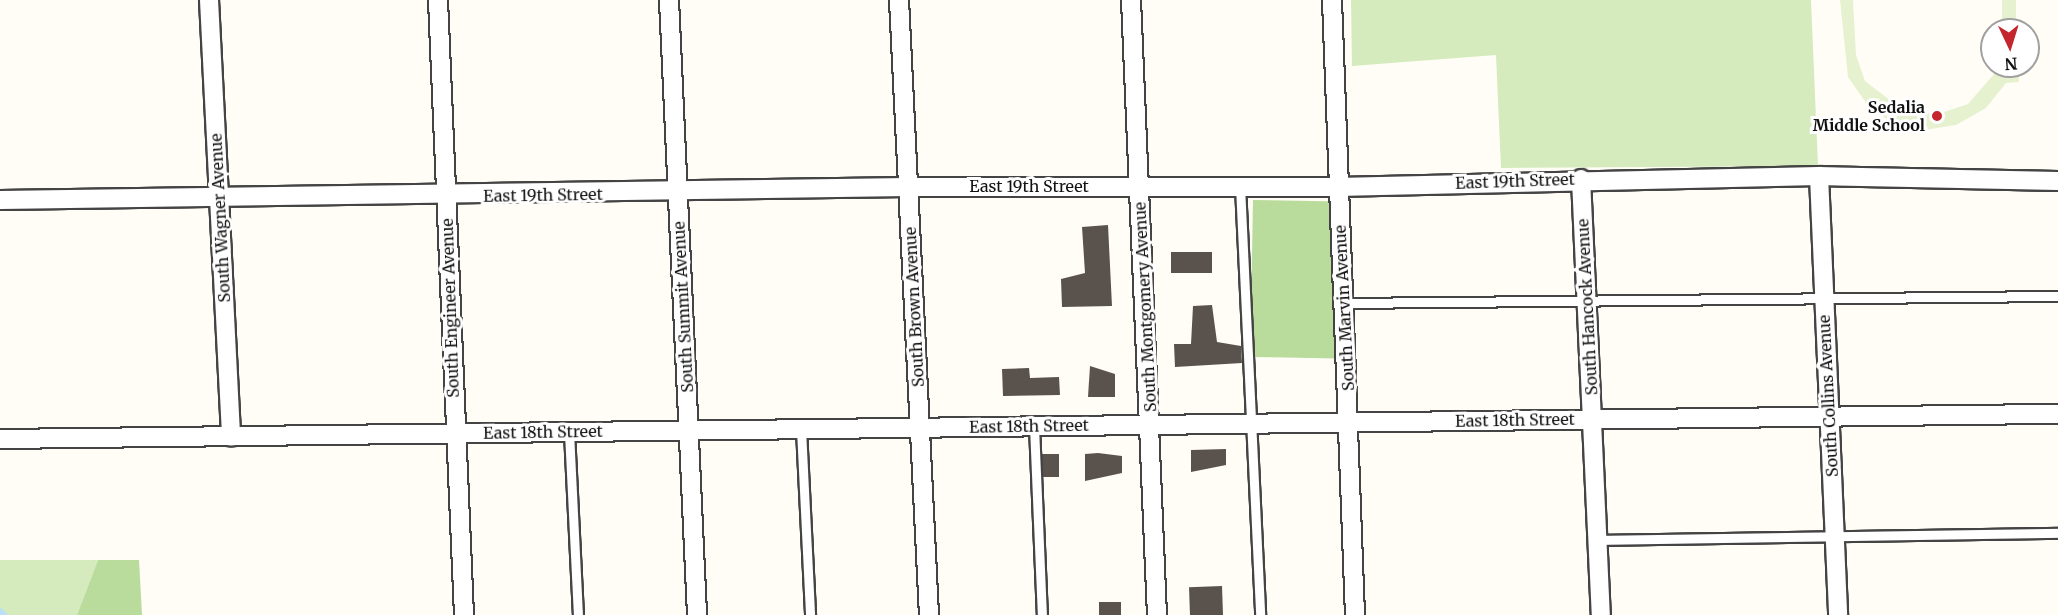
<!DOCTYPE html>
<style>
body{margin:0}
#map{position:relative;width:2058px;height:615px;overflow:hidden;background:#fffdf5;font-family:Merriweather,serif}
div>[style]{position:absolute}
.green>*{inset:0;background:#d5ebbd}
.forest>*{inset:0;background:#b9dc9c;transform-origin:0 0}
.pitch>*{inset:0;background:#e6f2cf;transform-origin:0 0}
.stream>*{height:4.5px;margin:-2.25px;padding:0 2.25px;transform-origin:2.25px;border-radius:2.25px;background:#b9e0f7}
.building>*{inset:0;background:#5a524d;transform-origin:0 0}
.roads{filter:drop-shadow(2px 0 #444) drop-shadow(-2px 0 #444) drop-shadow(0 2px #444) drop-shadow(0 -2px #444)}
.service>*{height:9px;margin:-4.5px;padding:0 4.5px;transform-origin:4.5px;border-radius:4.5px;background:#fff}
.minor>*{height:18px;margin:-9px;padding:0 9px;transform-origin:9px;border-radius:9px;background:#fff}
.dots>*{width:16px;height:16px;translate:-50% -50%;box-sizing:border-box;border:3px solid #fff;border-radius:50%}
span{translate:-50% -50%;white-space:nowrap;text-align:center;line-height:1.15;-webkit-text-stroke:6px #fff;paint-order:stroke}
.poi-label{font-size:16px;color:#111;font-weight:700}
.right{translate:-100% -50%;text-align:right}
.street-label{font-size:16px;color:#111}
.north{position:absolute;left:1980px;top:18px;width:60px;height:60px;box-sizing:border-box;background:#fff;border:2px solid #a0a0a0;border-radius:50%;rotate:176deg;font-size:16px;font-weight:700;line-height:24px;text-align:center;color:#111}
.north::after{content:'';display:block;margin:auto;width:21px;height:27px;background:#c4262e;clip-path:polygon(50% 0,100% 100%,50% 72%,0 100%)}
</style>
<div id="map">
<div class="green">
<i style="clip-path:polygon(1351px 0,1811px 0,1818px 166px,1501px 168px,1496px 55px,1352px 66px)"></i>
<i style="clip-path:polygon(0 560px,98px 560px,77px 615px,0 615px)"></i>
</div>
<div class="forest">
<i style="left:1253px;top:200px;width:87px;height:157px;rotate:1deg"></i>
<i style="clip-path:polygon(98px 560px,139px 560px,142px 615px,77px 615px)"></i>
</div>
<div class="pitch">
<i style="clip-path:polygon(1840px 0,1853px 0,1856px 55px,1865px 81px,1904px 111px,1938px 114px,1968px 104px,2001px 66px,2018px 66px,2019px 82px,2006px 83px,1986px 108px,1956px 125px,1924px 130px,1889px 120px,1871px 110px,1848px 77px)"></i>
<i style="left:2002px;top:0;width:14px;height:30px"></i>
</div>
<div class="stream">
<i style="left:0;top:610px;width:7px;rotate:45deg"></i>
</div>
<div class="building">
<i style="clip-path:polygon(1108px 225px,1112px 306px,1062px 307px,1061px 279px,1085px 273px,1082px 227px)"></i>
<i style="left:1171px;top:252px;width:41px;height:21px"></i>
<i style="clip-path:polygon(1212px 305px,1217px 342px,1241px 346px,1242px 363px,1175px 367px,1174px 344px,1191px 344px,1193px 306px)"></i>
<i style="clip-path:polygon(1090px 366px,1115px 374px,1115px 397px,1088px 397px)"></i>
<i style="clip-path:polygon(1029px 368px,1030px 378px,1059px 377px,1060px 395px,1003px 396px,1002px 369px)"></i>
<i style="clip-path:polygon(1226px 449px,1226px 465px,1191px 472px,1191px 450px)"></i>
<i style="clip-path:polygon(1098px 453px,1122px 456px,1122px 473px,1085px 481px,1085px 454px)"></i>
<i style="left:1059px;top:454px;width:23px;height:17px;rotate:90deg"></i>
<i style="left:1222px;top:586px;width:29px;height:33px;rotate:88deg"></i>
<i style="left:1099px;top:602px;width:22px;height:13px"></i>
</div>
<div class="roads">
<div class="service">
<i style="left:1240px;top:186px;width:429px;rotate:87.3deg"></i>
<i style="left:1343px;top:303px;width:715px;rotate:-0.56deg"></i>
<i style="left:1034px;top:426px;width:189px;rotate:87.6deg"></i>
<i style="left:801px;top:429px;width:186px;rotate:87.2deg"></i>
<i style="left:569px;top:432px;width:183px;rotate:87.2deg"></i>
<i style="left:1598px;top:540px;width:460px;rotate:-0.9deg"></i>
</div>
<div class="minor">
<i style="left:209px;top:0;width:437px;rotate:87.1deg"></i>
<i style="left:438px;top:0;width:616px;rotate:87.58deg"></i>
<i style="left:669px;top:0;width:616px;rotate:87.39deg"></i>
<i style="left:899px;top:0;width:616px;rotate:87.21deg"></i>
<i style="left:1131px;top:0;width:616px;rotate:87.58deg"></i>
<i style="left:1332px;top:0;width:615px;rotate:87.86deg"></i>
<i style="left:1819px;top:176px;width:439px;rotate:87.5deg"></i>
<i style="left:1581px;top:179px;width:436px;rotate:87.4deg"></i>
<i style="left:0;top:200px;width:908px;rotate:-0.82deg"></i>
<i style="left:908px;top:187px;width:429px"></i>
<i style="left:1337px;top:187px;width:482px;rotate:-1.3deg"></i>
<i style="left:1819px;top:176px;width:239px;rotate:1.2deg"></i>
<i style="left:0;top:439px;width:2058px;rotate:-0.7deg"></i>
</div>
</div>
<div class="dots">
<i style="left:1937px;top:116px;background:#c4262e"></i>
</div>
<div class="poi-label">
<span class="right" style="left:1925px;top:116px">Sedalia<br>Middle School</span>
</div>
<div class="street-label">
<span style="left:1515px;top:181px;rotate:-2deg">East 19th Street</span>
<span style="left:1029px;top:186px">East 19th Street</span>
<span style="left:543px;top:195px;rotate:-1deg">East 19th Street</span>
<span style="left:220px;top:218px;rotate:-93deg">South Wagner Avenue</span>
<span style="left:683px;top:307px;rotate:-93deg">South Summit Avenue</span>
<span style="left:914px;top:307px;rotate:-93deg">South Brown Avenue</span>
<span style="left:1145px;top:307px;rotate:-93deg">South Montgomery Avenue</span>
<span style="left:1587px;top:307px;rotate:-93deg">South Hancock Avenue</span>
<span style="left:450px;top:308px;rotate:-92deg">South Engineer Avenue</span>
<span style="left:1344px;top:308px;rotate:-93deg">South Marvin Avenue</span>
<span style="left:1828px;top:396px;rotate:-93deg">South Collins Avenue</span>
<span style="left:1515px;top:420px;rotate:-1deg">East 18th Street</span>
<span style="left:1029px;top:426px;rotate:-1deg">East 18th Street</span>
<span style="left:543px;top:432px;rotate:-1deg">East 18th Street</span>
</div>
<div class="north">N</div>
</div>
